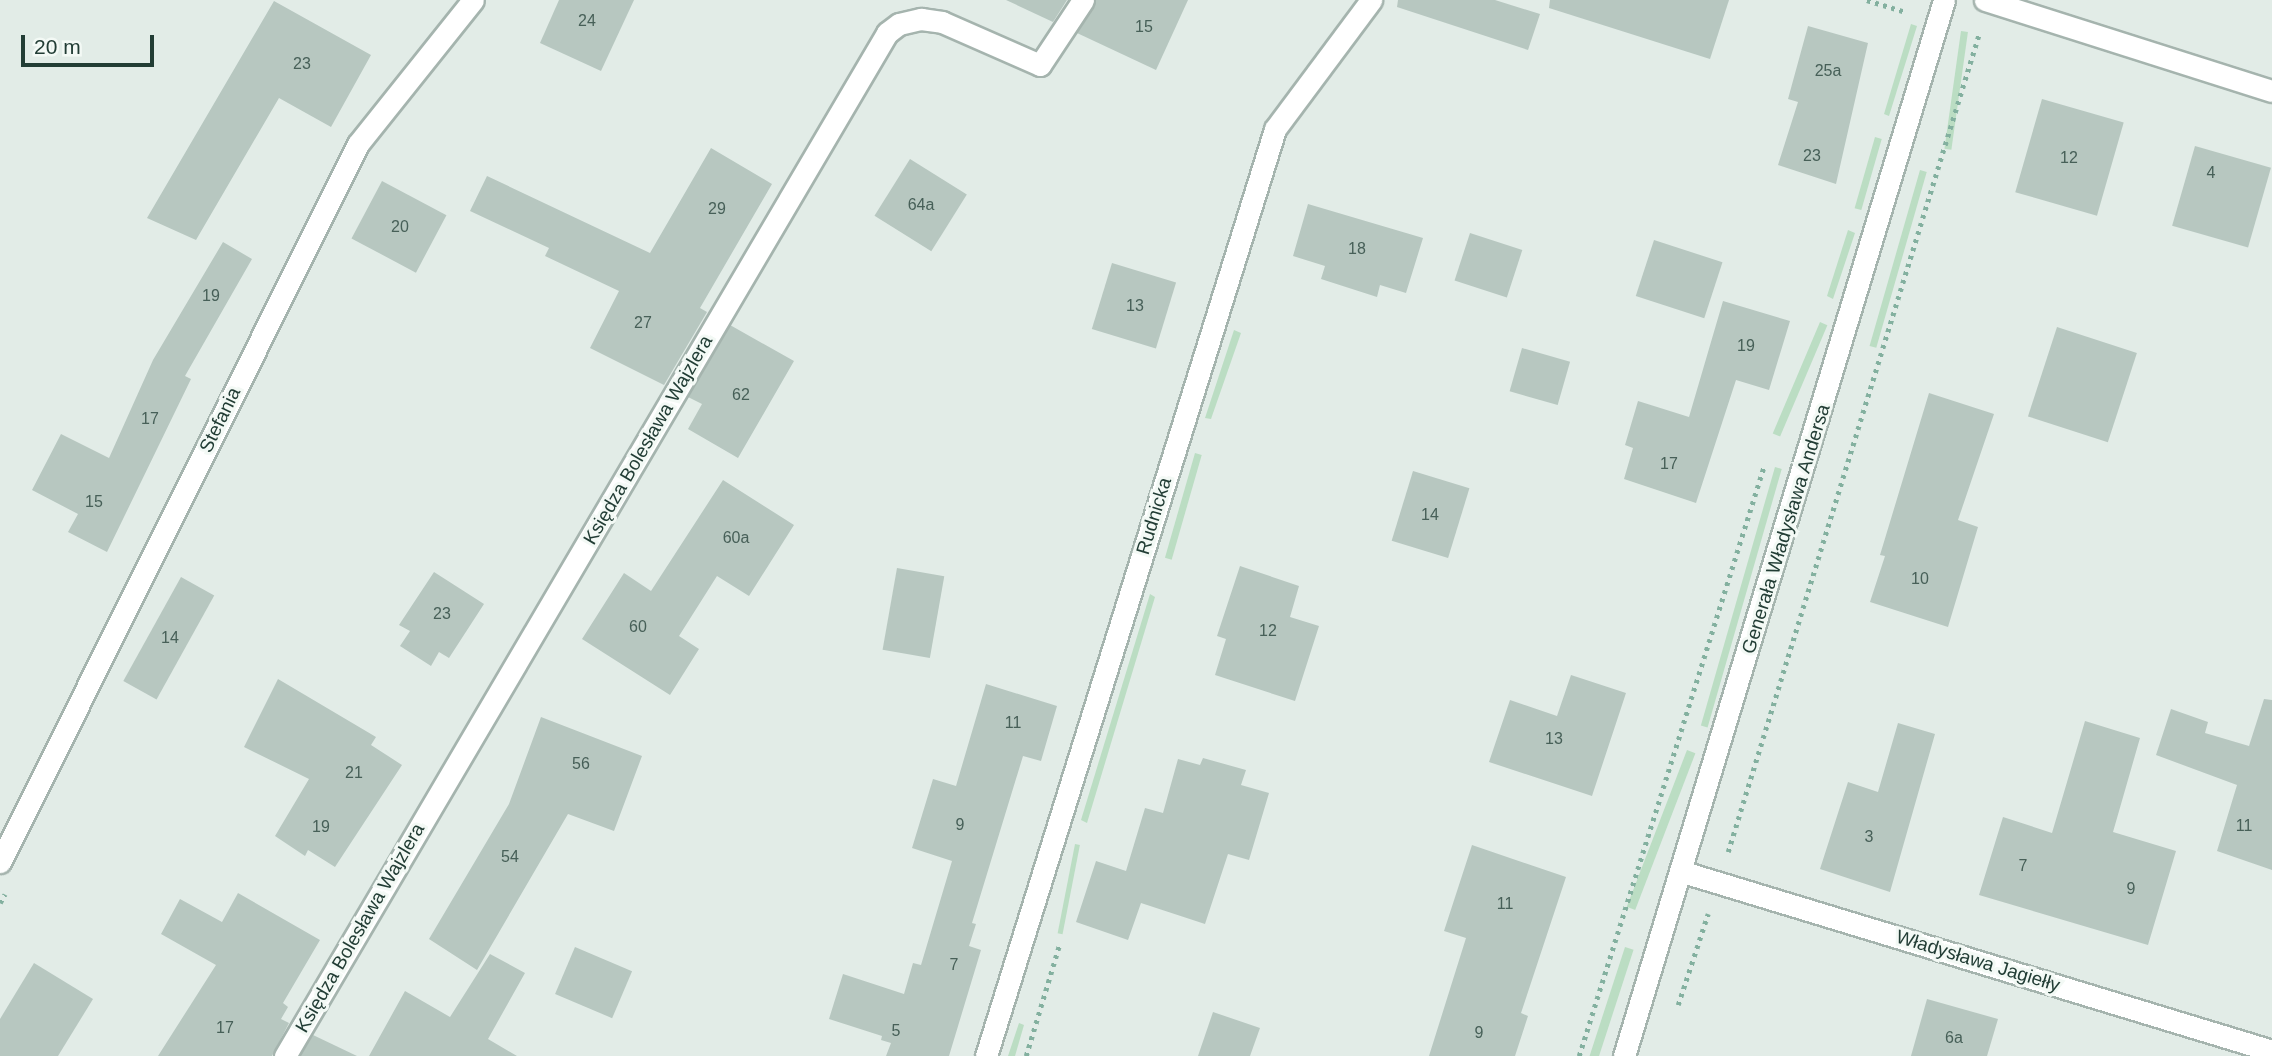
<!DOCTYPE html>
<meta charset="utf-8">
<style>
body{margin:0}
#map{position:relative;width:2272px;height:1056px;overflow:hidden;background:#e2ece7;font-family:Arial,sans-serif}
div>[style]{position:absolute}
.green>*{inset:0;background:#bbddc3;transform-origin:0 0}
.building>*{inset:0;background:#b7c7c0;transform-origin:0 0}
.path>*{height:4.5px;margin-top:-2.25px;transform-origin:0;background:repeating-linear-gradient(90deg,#83b09f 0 3.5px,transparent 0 8.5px)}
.roads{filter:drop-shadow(2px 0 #a5b4ae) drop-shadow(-2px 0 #a5b4ae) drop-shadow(0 2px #a5b4ae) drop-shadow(0 -2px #a5b4ae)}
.minor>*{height:21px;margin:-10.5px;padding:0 10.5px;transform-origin:10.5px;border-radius:10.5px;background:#fff}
span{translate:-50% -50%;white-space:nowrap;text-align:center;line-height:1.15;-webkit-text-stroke:6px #f3f9f5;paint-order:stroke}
.number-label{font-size:16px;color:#476058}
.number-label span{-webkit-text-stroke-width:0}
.street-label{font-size:19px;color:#223d35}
.scale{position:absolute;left:21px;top:35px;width:133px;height:32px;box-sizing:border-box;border:4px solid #223d35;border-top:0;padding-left:9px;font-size:21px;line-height:24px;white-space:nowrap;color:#223d35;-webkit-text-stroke:5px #f3f9f5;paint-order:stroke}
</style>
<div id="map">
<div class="green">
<i style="clip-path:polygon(1911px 24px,1917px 26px,1889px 116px,1884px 114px)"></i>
<i style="left:1961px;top:31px;width:7px;height:119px;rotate:8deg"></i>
<i style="left:1875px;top:137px;width:7px;height:74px;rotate:16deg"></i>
<i style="left:1920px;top:170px;width:7px;height:183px;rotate:16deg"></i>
<i style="clip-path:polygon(1848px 230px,1855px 233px,1833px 299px,1827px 296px)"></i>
<i style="left:1820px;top:322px;width:8px;height:121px;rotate:23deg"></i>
<i style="clip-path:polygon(1234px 330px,1241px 333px,1211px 419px,1205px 418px)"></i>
<i style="left:1195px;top:453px;width:7px;height:109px;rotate:16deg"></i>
<i style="left:1775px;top:467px;width:7px;height:269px;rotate:16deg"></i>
<i style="clip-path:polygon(1150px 594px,1155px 597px,1087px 823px,1081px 820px)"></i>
<i style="left:1687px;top:750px;width:9px;height:168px;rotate:21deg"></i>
<i style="left:1075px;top:844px;width:5px;height:91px;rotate:11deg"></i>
<i style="left:1625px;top:947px;width:9px;height:115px;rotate:18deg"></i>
<i style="clip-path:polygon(1019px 1023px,1024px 1025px,1015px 1056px,1008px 1056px)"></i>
</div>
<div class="building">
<i style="clip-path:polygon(559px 0,634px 0,601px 71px,540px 43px)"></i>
<i style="clip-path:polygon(1006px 0,1067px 0,1053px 22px)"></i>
<i style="clip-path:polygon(1096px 0,1188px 0,1156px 70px,1077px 33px)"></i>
<i style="clip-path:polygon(1398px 0,1495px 0,1540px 14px,1528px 50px,1397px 7px)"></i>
<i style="clip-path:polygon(1550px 0,1729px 0,1710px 59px,1549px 8px)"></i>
<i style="clip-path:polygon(274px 1px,371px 55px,331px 127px,279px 98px,196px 240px,147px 218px)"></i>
<i style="clip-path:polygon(1808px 26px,1868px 43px,1836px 184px,1778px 165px,1798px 102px,1788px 99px)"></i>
<i style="left:2042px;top:99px;width:85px;height:97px;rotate:16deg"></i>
<i style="left:2195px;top:146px;width:79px;height:83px;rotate:16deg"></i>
<i style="clip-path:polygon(711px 148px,772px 184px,700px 308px,707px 312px,664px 385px,590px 348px,619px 291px,545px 256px,549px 248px,470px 211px,487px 176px,650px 253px)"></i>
<i style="left:910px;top:159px;width:67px;height:67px;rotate:32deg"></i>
<i style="left:382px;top:181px;width:73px;height:65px;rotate:28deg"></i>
<i style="clip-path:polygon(1308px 204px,1423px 238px,1406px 293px,1380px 285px,1377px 297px,1321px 279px,1325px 266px,1293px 256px)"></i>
<i style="left:1470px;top:233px;width:55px;height:50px;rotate:18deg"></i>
<i style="left:1654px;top:240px;width:72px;height:59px;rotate:18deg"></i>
<i style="clip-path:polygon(223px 242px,252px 259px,185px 376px,191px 379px,107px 552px,68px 532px,78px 514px,32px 490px,61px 434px,109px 458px,153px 360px)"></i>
<i style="left:1112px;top:263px;width:67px;height:69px;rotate:17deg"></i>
<i style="clip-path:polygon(1723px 301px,1790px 321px,1769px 390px,1736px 380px,1696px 503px,1624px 479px,1633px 448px,1625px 445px,1638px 401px,1689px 417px)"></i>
<i style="clip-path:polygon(730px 325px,794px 361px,738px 458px,688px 429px,702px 404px,688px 397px)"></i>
<i style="left:2057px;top:327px;width:84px;height:94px;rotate:18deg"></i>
<i style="left:1522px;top:348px;width:50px;height:45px;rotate:16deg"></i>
<i style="clip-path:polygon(1929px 393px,1994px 414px,1958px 520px,1978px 527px,1948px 627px,1870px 602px,1885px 556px,1880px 555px)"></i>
<i style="left:1413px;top:471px;width:59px;height:73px;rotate:17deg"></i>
<i style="clip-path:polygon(723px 480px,794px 525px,749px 596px,717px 576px,679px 636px,699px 649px,670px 695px,582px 639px,624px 573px,651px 591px)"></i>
<i style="clip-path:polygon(1240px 566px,1299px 586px,1290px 617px,1319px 626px,1295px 701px,1215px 675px,1226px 639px,1217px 636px)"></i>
<i style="left:897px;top:568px;width:48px;height:83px;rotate:10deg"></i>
<i style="clip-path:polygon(434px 572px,484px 604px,449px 658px,439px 652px,431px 666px,400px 646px,410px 631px,399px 625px)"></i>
<i style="left:181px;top:577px;width:38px;height:119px;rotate:29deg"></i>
<i style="clip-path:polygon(1571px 675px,1626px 693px,1592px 796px,1489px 762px,1510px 700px,1557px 716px)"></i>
<i style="clip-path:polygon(278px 679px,376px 737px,371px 745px,402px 765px,335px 867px,308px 850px,305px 856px,275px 836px,309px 779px,244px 747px)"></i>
<i style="clip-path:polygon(986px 684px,1057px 706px,1041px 761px,1023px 756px,972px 923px,976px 924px,969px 946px,981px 950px,949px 1056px,886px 1056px,891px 1043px,881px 1040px,882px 1036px,829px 1019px,843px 974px,904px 994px,913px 963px,921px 965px,952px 861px,912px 848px,933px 779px,956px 786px)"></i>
<i style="clip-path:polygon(2264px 699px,2272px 700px,2272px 870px,2217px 851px,2237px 785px,2156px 755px,2171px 709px,2208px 722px,2205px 733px,2249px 746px)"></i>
<i style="clip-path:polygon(541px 717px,642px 756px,614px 831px,568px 814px,477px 970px,429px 939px,509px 804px)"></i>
<i style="clip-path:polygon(2085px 721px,2140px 738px,2113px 832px,2176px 851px,2148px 945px,1979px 895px,2003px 817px,2052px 833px)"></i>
<i style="clip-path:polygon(1898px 723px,1935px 734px,1890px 892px,1820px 869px,1848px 782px,1878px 792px)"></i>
<i style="clip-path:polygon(1203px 758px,1246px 770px,1241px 785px,1269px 793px,1249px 860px,1228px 854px,1205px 924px,1141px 903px,1128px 940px,1076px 922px,1096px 861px,1126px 871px,1145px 808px,1163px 813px,1178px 759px,1200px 765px)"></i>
<i style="clip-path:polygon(1472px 845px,1566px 877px,1521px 1013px,1528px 1016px,1515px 1056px,1429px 1056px,1466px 938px,1444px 931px)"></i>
<i style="clip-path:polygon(238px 893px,320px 940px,283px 1003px,288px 1007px,281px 1019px,289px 1023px,272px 1056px,158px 1056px,216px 965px,161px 934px,180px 899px,222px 922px)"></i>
<i style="left:575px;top:947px;width:62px;height:51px;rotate:23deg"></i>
<i style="clip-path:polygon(490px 954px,525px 973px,488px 1039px,517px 1056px,369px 1056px,405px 991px,450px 1017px)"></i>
<i style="clip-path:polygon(34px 963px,93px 999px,58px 1056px,0 1056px,0 1019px)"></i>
<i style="clip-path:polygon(1927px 999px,1998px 1019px,1987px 1056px,1911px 1056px)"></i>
<i style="clip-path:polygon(1213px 1012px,1260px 1028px,1250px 1056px,1198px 1056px)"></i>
<i style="clip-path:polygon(313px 1035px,357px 1056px,300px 1056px)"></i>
</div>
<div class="path">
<i style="left:1867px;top:0;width:41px;rotate:17.1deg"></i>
<i style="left:1728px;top:852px;width:856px;rotate:-72.94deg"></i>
<i style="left:0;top:903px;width:10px;rotate:-61deg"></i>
<i style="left:1678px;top:1005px;width:96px;rotate:-71.8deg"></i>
<i style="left:1026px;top:1056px;width:118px;rotate:-73.3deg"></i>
<i style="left:1579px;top:1056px;width:618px;rotate:-72.59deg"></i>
</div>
<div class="roads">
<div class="minor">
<i style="left:1985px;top:0;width:301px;rotate:17.6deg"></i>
<i style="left:0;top:862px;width:802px;rotate:-63.5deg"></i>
<i style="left:358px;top:144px;width:184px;rotate:-51.4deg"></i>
<i style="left:1683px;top:872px;width:616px;rotate:16.9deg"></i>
<i style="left:285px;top:1056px;width:1187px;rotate:-59.52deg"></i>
<i style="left:887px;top:33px;width:15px;rotate:-37deg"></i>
<i style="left:899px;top:24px;width:23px;rotate:-13deg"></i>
<i style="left:921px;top:19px;width:21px;rotate:8deg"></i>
<i style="left:942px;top:22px;width:107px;rotate:23.7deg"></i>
<i style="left:1040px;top:65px;width:78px;rotate:-56.5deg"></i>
<i style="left:986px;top:1056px;width:971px;rotate:-72.68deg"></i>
<i style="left:1275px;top:129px;width:161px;rotate:-53.3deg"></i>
<i style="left:1624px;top:1056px;width:1103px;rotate:-73.14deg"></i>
</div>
</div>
<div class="number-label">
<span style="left:587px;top:21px">24</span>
<span style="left:1144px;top:27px">15</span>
<span style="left:302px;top:64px">23</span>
<span style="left:1828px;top:71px">25a</span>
<span style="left:1812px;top:156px">23</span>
<span style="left:2069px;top:158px">12</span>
<span style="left:2211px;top:173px">4</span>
<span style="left:921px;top:205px">64a</span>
<span style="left:717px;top:209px">29</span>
<span style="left:400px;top:227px">20</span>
<span style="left:1357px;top:249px">18</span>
<span style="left:211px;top:296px">19</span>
<span style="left:1135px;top:306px">13</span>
<span style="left:643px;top:323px">27</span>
<span style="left:1746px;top:346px">19</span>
<span style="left:741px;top:395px">62</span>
<span style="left:150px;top:419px">17</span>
<span style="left:1669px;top:464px">17</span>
<span style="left:94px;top:502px">15</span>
<span style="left:1430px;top:515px">14</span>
<span style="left:736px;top:538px">60a</span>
<span style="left:1920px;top:579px">10</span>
<span style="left:442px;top:614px">23</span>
<span style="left:638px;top:627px">60</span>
<span style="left:1268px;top:631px">12</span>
<span style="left:170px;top:638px">14</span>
<span style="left:1013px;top:723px">11</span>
<span style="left:1554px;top:739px">13</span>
<span style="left:581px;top:764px">56</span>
<span style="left:354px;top:773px">21</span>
<span style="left:960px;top:825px">9</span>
<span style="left:2244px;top:826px">11</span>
<span style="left:321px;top:827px">19</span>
<span style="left:1869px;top:837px">3</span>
<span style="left:510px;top:857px">54</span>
<span style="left:2023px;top:866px">7</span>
<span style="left:2131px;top:889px">9</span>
<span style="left:1505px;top:904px">11</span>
<span style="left:954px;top:965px">7</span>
<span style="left:225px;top:1028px">17</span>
<span style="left:896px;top:1031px">5</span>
<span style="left:1479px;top:1033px">9</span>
<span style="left:1954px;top:1038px">6a</span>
</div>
<div class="street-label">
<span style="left:220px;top:420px;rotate:-64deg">Stefania</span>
<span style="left:648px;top:440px;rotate:-60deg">Księdza Bolesława Wajzlera</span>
<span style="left:1154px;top:516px;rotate:-73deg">Rudnicka</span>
<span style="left:1786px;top:529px;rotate:-73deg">Generała Władysława Andersa</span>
<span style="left:360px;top:928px;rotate:-60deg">Księdza Bolesława Wajzlera</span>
<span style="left:1978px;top:961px;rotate:17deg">Władysława Jagiełły</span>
</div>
<div class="scale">20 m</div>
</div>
